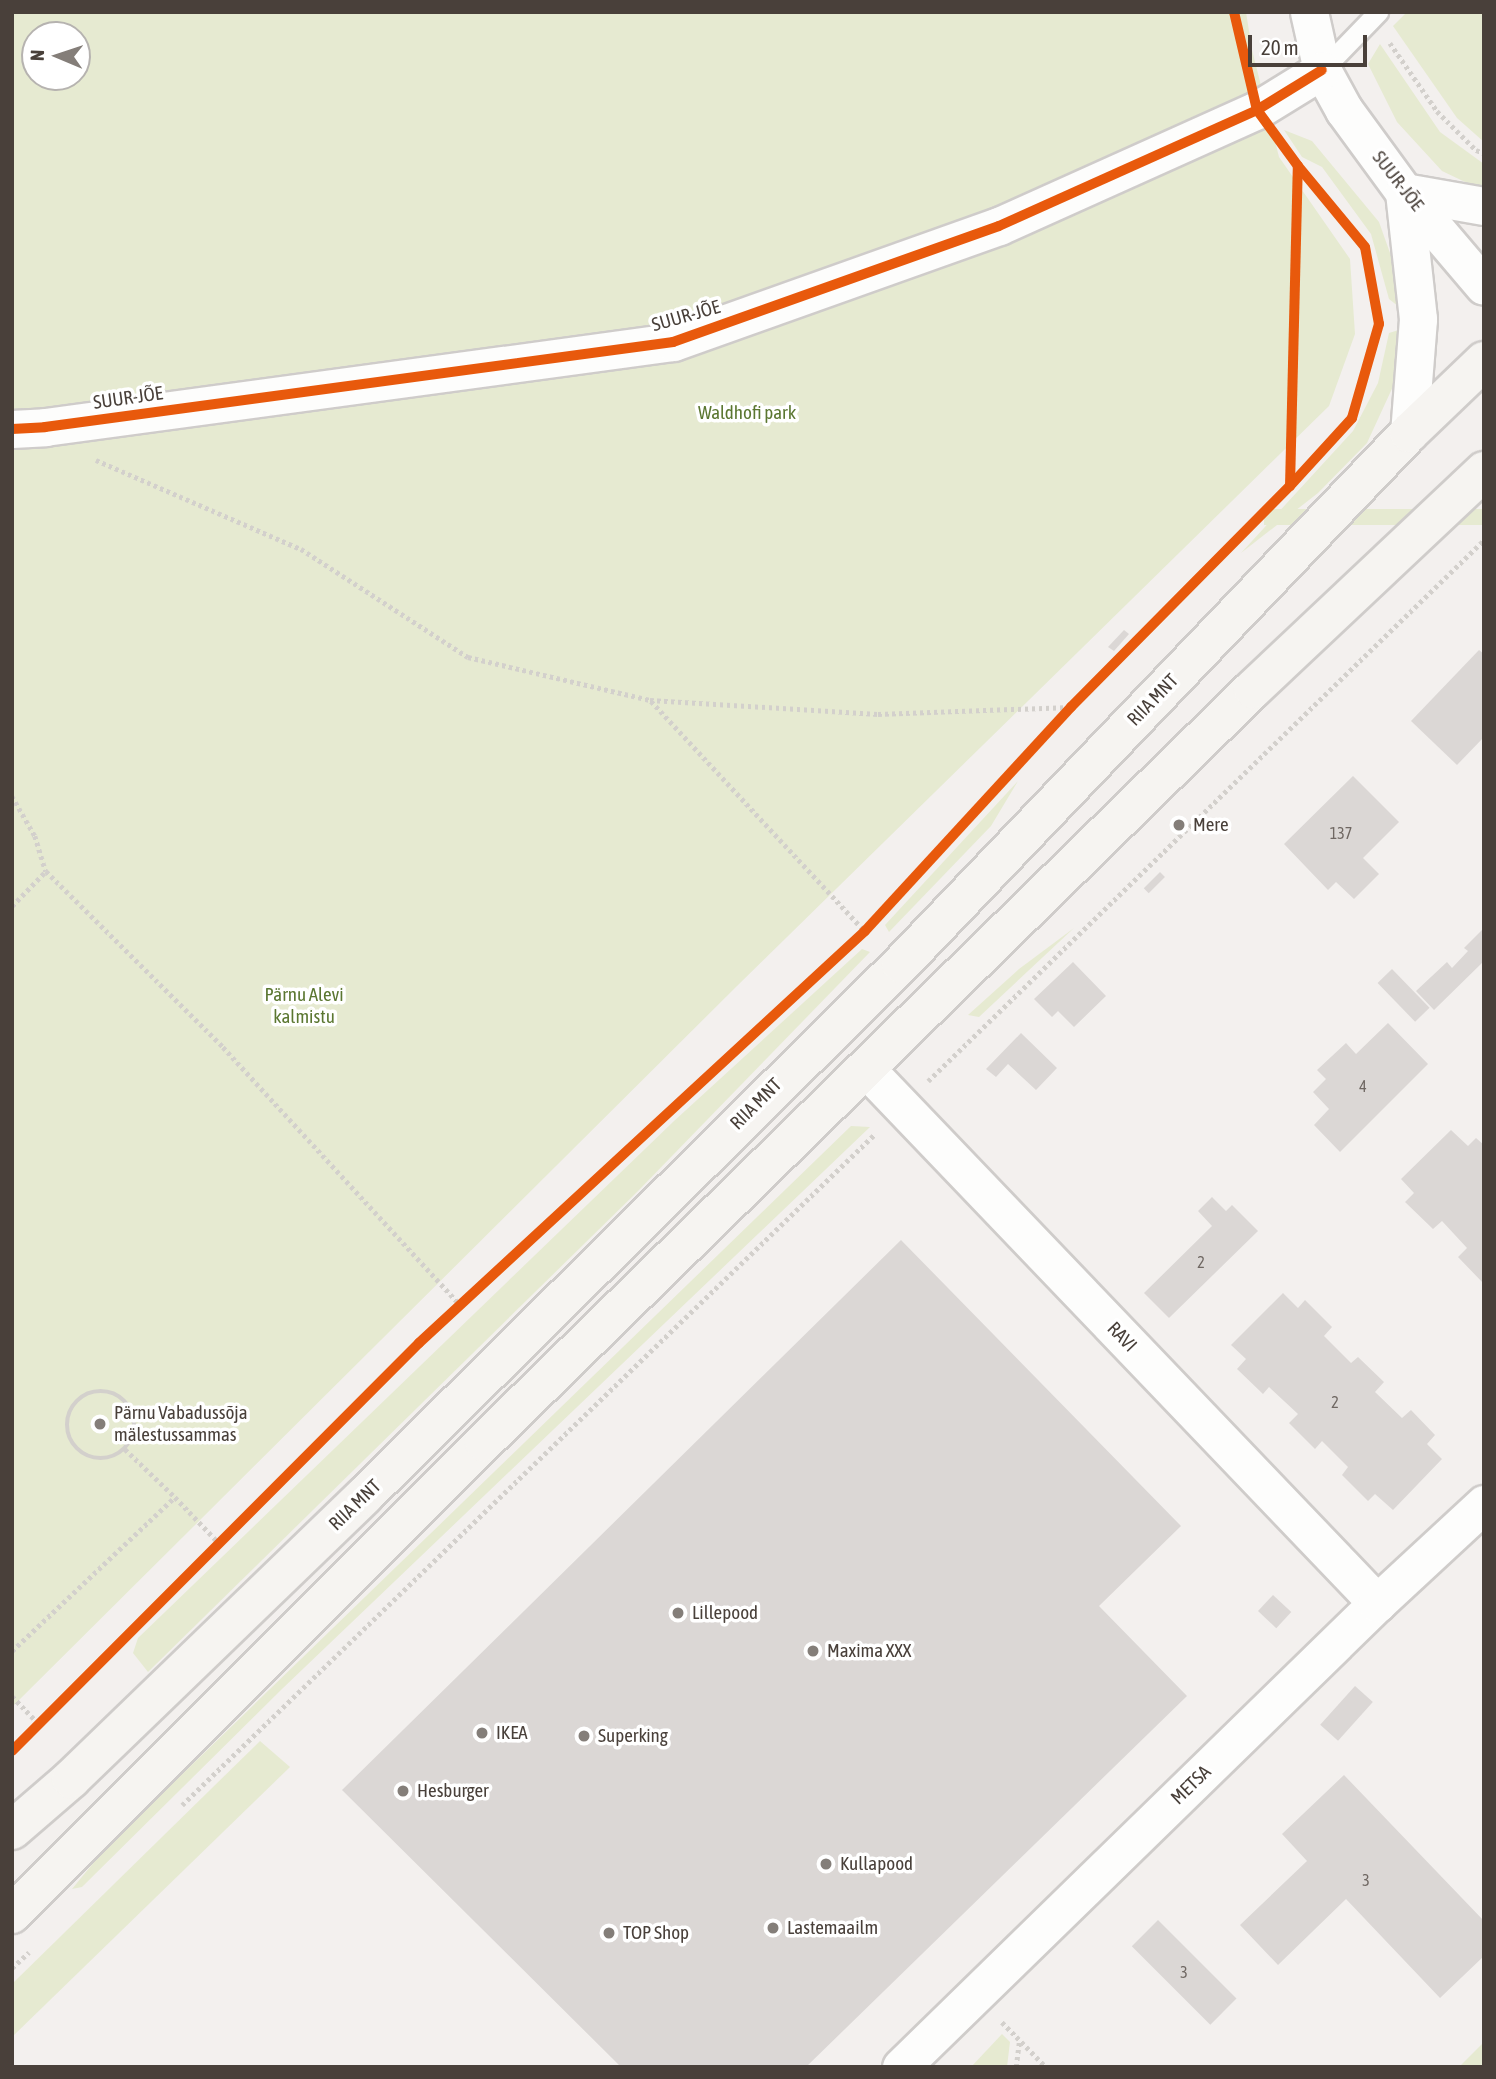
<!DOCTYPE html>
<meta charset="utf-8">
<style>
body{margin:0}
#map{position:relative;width:1496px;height:2079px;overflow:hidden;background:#f3f0ee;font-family:"Asap Condensed",sans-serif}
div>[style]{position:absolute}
.green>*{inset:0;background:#e6ead1;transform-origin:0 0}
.building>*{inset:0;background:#dbd7d5;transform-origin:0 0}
.path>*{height:4.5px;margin-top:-2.25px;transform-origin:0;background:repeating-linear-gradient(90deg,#d3d0cc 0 3.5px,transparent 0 7px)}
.path>.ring{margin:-2.25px;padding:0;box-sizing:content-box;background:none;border:4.5px solid #d3d0cc;border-radius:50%}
.roads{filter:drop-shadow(2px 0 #cfccca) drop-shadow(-2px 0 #cfccca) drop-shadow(0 2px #cfccca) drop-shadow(0 -2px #cfccca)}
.service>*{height:19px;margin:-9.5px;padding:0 9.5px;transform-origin:9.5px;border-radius:9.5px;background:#fdfdfc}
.minor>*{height:37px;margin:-18.5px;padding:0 18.5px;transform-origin:18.5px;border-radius:18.5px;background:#fdfdfc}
.secondary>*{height:38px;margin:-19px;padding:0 19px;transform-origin:19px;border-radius:19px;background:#f6f4f1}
.cycleway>*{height:10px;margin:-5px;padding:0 5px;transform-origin:5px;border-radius:5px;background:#e8590c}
.dots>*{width:19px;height:19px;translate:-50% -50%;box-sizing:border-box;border:4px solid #fff;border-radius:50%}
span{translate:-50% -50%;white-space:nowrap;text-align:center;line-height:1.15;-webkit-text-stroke:7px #fff;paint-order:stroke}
.number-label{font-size:16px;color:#6f6762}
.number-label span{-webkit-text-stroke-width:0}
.street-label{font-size:19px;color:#49403a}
.park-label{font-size:19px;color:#5b7731}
.poi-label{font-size:19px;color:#49403a}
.left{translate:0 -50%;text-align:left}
.frame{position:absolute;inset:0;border:14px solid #49403a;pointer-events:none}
.north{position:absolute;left:21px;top:21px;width:70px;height:70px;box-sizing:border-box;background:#fff;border:2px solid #b6b3b0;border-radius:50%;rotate:272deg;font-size:19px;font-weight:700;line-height:28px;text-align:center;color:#49403a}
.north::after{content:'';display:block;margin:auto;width:24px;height:32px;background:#847e79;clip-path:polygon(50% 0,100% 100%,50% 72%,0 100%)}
.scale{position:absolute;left:1248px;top:35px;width:119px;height:32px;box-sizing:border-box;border:4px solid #49403a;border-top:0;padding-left:9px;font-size:21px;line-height:24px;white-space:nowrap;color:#49403a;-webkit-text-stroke:5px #fff;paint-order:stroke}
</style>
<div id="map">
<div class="green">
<i style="clip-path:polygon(evenodd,12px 12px,1246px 12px,1252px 50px,1279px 157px,1350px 259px,1355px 334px,1329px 406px,737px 986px,12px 1707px,12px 12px,35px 35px,77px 35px,77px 77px,35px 77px,35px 35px)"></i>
<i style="clip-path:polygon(1407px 12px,1484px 12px,1484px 142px,1457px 118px,1393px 26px)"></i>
<i style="clip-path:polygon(1380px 44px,1440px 132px,1484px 164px,1484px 191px,1442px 171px,1397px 122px,1368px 64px)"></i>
<i style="clip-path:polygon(1284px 130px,1312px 141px,1379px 222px,1395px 267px,1403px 310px,1389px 299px,1371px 234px,1322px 167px,1302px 157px)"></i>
<i style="clip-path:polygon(1402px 329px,1396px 380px,1367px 443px,1318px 493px,1241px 553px,1353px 431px,1378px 383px,1389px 333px)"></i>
<i style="left:1484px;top:509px;width:16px;height:220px;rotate:90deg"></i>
<i style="clip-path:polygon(1018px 781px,991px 826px,889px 932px,885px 925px)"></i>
<i style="clip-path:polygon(1074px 928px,979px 1017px,968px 1015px,1019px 969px)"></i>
<i style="clip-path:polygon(862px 949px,870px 952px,638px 1191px,148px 1672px,133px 1653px,138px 1638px,674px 1121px)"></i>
<i style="clip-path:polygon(851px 1126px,870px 1127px,282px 1689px,82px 1887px,72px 1889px,104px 1850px)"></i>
<i style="clip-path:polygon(260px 1741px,290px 1767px,12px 2037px,12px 1984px)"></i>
<i style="clip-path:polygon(1002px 2034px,1010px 2042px,1007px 2067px,971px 2067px)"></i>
<i style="clip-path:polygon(1484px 2042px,1484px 2067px,1459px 2067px)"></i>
</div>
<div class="building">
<i style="clip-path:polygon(1124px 630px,1129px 634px,1114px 651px,1108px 647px)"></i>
<i style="clip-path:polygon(1479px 650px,1484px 654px,1484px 737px,1457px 765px,1411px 721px)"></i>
<i style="clip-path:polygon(1353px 776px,1399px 822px,1363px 858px,1379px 874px,1354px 899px,1336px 882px,1328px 890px,1284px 844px)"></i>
<i style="left:1160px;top:872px;width:7px;height:23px;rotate:45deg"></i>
<i style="clip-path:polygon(1484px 928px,1484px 961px,1434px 1010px,1416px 991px,1447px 962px,1452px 968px,1468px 951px,1464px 948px)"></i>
<i style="clip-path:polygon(1073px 962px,1106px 996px,1074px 1027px,1058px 1011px,1052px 1017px,1034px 999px)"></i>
<i style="left:1392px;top:969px;width:54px;height:20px;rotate:46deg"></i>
<i style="clip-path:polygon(1388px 1023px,1428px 1064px,1340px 1152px,1314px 1125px,1329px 1109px,1313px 1092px,1326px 1079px,1317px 1070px,1346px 1043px,1356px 1054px)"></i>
<i style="clip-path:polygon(1021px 1033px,1057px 1068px,1036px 1090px,1008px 1064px,996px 1077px,986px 1069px)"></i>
<i style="clip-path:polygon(1451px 1130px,1468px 1146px,1476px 1138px,1484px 1145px,1484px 1284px,1458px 1257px,1467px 1248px,1442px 1221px,1433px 1229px,1405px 1202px,1414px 1193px,1401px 1179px)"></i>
<i style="clip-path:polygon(1212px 1197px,1226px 1211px,1232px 1205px,1258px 1231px,1169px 1318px,1144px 1293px,1212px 1226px,1198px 1211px)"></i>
<i style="clip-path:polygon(901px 1240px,1181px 1526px,1099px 1606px,1187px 1696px,806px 2067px,621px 2067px,342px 1790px)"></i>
<i style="clip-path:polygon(1283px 1293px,1298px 1308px,1305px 1300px,1332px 1327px,1324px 1336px,1351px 1363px,1358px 1357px,1384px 1382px,1375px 1392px,1402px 1418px,1411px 1410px,1435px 1435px,1427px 1444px,1442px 1459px,1393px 1510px,1375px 1494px,1368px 1501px,1342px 1475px,1348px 1467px,1322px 1441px,1315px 1449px,1289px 1423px,1298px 1414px,1269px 1387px,1263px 1394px,1237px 1369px,1246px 1359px,1231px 1345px)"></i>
<i style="left:1273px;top:1595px;width:25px;height:22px;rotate:43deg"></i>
<i style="left:1355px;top:1686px;width:24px;height:52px;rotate:42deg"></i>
<i style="clip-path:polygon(1344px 1775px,1484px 1921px,1484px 1956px,1440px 1998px,1346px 1899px,1278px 1965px,1240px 1925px,1307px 1861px,1282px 1834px)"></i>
<i style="left:1158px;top:1920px;width:111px;height:37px;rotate:45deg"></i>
</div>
<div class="path">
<i style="left:1234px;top:12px;width:59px;rotate:76.2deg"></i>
<i style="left:1390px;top:43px;width:83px;rotate:55.3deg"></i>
<i style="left:1437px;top:111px;width:55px;rotate:45deg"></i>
<i style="left:1476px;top:150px;width:9px;rotate:21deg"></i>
<i style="left:1278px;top:140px;width:138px;rotate:50.9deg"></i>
<i style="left:1365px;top:247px;width:39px;rotate:80deg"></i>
<i style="left:96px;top:460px;width:223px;rotate:23.5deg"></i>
<i style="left:301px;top:549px;width:199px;rotate:32.9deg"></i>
<i style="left:468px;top:657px;width:187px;rotate:13.3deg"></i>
<i style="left:650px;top:700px;width:228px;rotate:3.5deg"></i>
<i style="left:878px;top:714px;width:193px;rotate:-2.1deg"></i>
<i style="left:1290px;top:486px;width:319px;rotate:-88.6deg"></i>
<i style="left:651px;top:701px;width:314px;rotate:47.1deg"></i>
<i style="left:12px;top:796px;width:46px;rotate:60.1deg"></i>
<i style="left:35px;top:836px;width:37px;rotate:73deg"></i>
<i style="left:46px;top:871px;width:250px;rotate:44.8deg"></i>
<i style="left:223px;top:1047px;width:350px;rotate:47.4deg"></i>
<i style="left:12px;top:906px;width:49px;rotate:-45.8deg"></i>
<i style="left:928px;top:1081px;width:776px;rotate:-44.22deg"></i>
<i class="ring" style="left:67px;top:1391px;width:63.5px;height:63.5px"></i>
<i style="left:125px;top:1449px;width:69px;rotate:43.8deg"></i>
<i style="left:12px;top:1651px;width:224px;rotate:-43.4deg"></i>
<i style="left:175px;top:1497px;width:64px;rotate:46.3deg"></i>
<i style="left:12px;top:1696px;width:39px;rotate:46deg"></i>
<i style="left:182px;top:1805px;width:965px;rotate:-44.08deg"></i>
<i style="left:12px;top:1968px;width:23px;rotate:-43deg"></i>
<i style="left:1002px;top:2022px;width:63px;rotate:45.6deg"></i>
<i style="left:1016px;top:2067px;width:26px;rotate:-83deg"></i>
</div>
<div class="roads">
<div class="service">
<i style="left:1322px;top:70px;width:81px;rotate:-46deg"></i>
</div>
<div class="minor">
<i style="left:1309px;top:12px;width:59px;rotate:77.4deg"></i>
<i style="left:1322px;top:70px;width:46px;rotate:61.2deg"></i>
<i style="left:1344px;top:110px;width:102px;rotate:53.8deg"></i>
<i style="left:1404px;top:192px;width:123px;rotate:49.6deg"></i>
<i style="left:1404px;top:192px;width:128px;rotate:83.7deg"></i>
<i style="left:1418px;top:319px;width:114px;rotate:94.5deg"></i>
<i style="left:1404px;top:192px;width:81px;rotate:9.9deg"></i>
<i style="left:12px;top:429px;width:33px;rotate:-3deg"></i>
<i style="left:45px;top:427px;width:634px;rotate:-7.71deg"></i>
<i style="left:673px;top:342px;width:346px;rotate:-19.6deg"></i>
<i style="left:999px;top:226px;width:283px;rotate:-24.2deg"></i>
<i style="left:1257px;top:110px;width:76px;rotate:-31.6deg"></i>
<i style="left:867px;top:1070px;width:738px;rotate:46.26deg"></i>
<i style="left:901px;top:2067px;width:665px;rotate:-44.27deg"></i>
<i style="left:1377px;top:1603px;width:146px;rotate:-42.8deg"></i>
</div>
<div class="secondary">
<i style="left:12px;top:1830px;width:78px;rotate:-40.8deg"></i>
<i style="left:71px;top:1779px;width:407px;rotate:-44deg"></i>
<i style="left:364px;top:1496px;width:756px;rotate:-44.73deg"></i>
<i style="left:901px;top:964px;width:735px;rotate:-46.27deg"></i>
<i style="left:1409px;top:433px;width:104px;rotate:-43.8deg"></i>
<i style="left:12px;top:1914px;width:668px;rotate:-45deg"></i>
<i style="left:484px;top:1442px;width:1076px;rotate:-44.4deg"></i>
<i style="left:1253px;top:689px;width:318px;rotate:-43.3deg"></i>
</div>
</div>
<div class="cycleway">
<i style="left:12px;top:429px;width:33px;rotate:-3deg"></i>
<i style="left:45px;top:427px;width:634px;rotate:-7.71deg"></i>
<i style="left:673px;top:342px;width:346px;rotate:-19.6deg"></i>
<i style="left:999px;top:226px;width:283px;rotate:-24.2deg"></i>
<i style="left:1257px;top:110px;width:76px;rotate:-31.6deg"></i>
<i style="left:1290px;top:486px;width:320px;rotate:-88.6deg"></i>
<i style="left:12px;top:1751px;width:576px;rotate:-45.07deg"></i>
<i style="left:419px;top:1343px;width:607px;rotate:-42.73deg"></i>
<i style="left:865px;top:931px;width:304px;rotate:-47.4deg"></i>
<i style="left:1071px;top:707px;width:311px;rotate:-45.3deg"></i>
<i style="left:1290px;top:486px;width:92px;rotate:-47.6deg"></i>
<i style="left:1352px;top:418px;width:98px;rotate:-74deg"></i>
<i style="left:1379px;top:324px;width:78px;rotate:-100.3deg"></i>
<i style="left:1365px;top:247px;width:105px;rotate:-129.6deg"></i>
<i style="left:1298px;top:166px;width:69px;rotate:-126.2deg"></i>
<i style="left:1257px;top:110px;width:101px;rotate:-103.2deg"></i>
</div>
<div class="dots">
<i style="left:1179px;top:825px;background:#847e79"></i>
<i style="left:100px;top:1424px;background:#847e79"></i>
<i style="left:678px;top:1613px;background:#847e79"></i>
<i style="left:813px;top:1651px;background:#847e79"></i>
<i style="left:482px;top:1733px;background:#847e79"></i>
<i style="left:584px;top:1736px;background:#847e79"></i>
<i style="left:403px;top:1791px;background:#847e79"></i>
<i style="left:826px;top:1864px;background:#847e79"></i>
<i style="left:773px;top:1928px;background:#847e79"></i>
<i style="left:609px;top:1933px;background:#847e79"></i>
</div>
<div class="number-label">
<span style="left:1341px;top:833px">137</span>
<span style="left:1363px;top:1086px">4</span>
<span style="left:1201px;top:1262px">2</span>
<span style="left:1335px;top:1402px">2</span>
<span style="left:1366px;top:1880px">3</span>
<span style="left:1184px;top:1972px">3</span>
</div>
<div class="street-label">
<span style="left:1398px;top:181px;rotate:52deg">SUUR-JÕE</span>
<span style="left:686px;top:316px;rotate:-16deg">SUUR-JÕE</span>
<span style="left:128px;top:398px;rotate:-8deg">SUUR-JÕE</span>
<span style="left:1153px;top:700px;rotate:-46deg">RIIA MNT</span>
<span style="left:756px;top:1104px;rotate:-45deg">RIIA MNT</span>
<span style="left:1122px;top:1337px;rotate:46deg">RAVI</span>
<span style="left:355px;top:1505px;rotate:-44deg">RIIA MNT</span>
<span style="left:1191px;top:1785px;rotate:-44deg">METSA</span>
</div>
<div class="park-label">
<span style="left:747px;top:413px">Waldhofi park</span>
<span style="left:304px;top:1006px">Pärnu Alevi<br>kalmistu</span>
</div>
<div class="poi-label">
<span class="left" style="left:1193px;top:825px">Mere</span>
<span class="left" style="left:114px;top:1424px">Pärnu Vabadussõja<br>mälestussammas</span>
<span class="left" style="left:692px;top:1613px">Lillepood</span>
<span class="left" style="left:827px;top:1651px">Maxima XXX</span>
<span class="left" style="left:496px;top:1733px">IKEA</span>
<span class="left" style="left:598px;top:1736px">Superking</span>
<span class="left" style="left:417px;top:1791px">Hesburger</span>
<span class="left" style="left:840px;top:1864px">Kullapood</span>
<span class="left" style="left:787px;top:1928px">Lastemaailm</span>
<span class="left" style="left:623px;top:1933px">TOP Shop</span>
</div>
<div class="frame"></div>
<div class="north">N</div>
<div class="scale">20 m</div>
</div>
